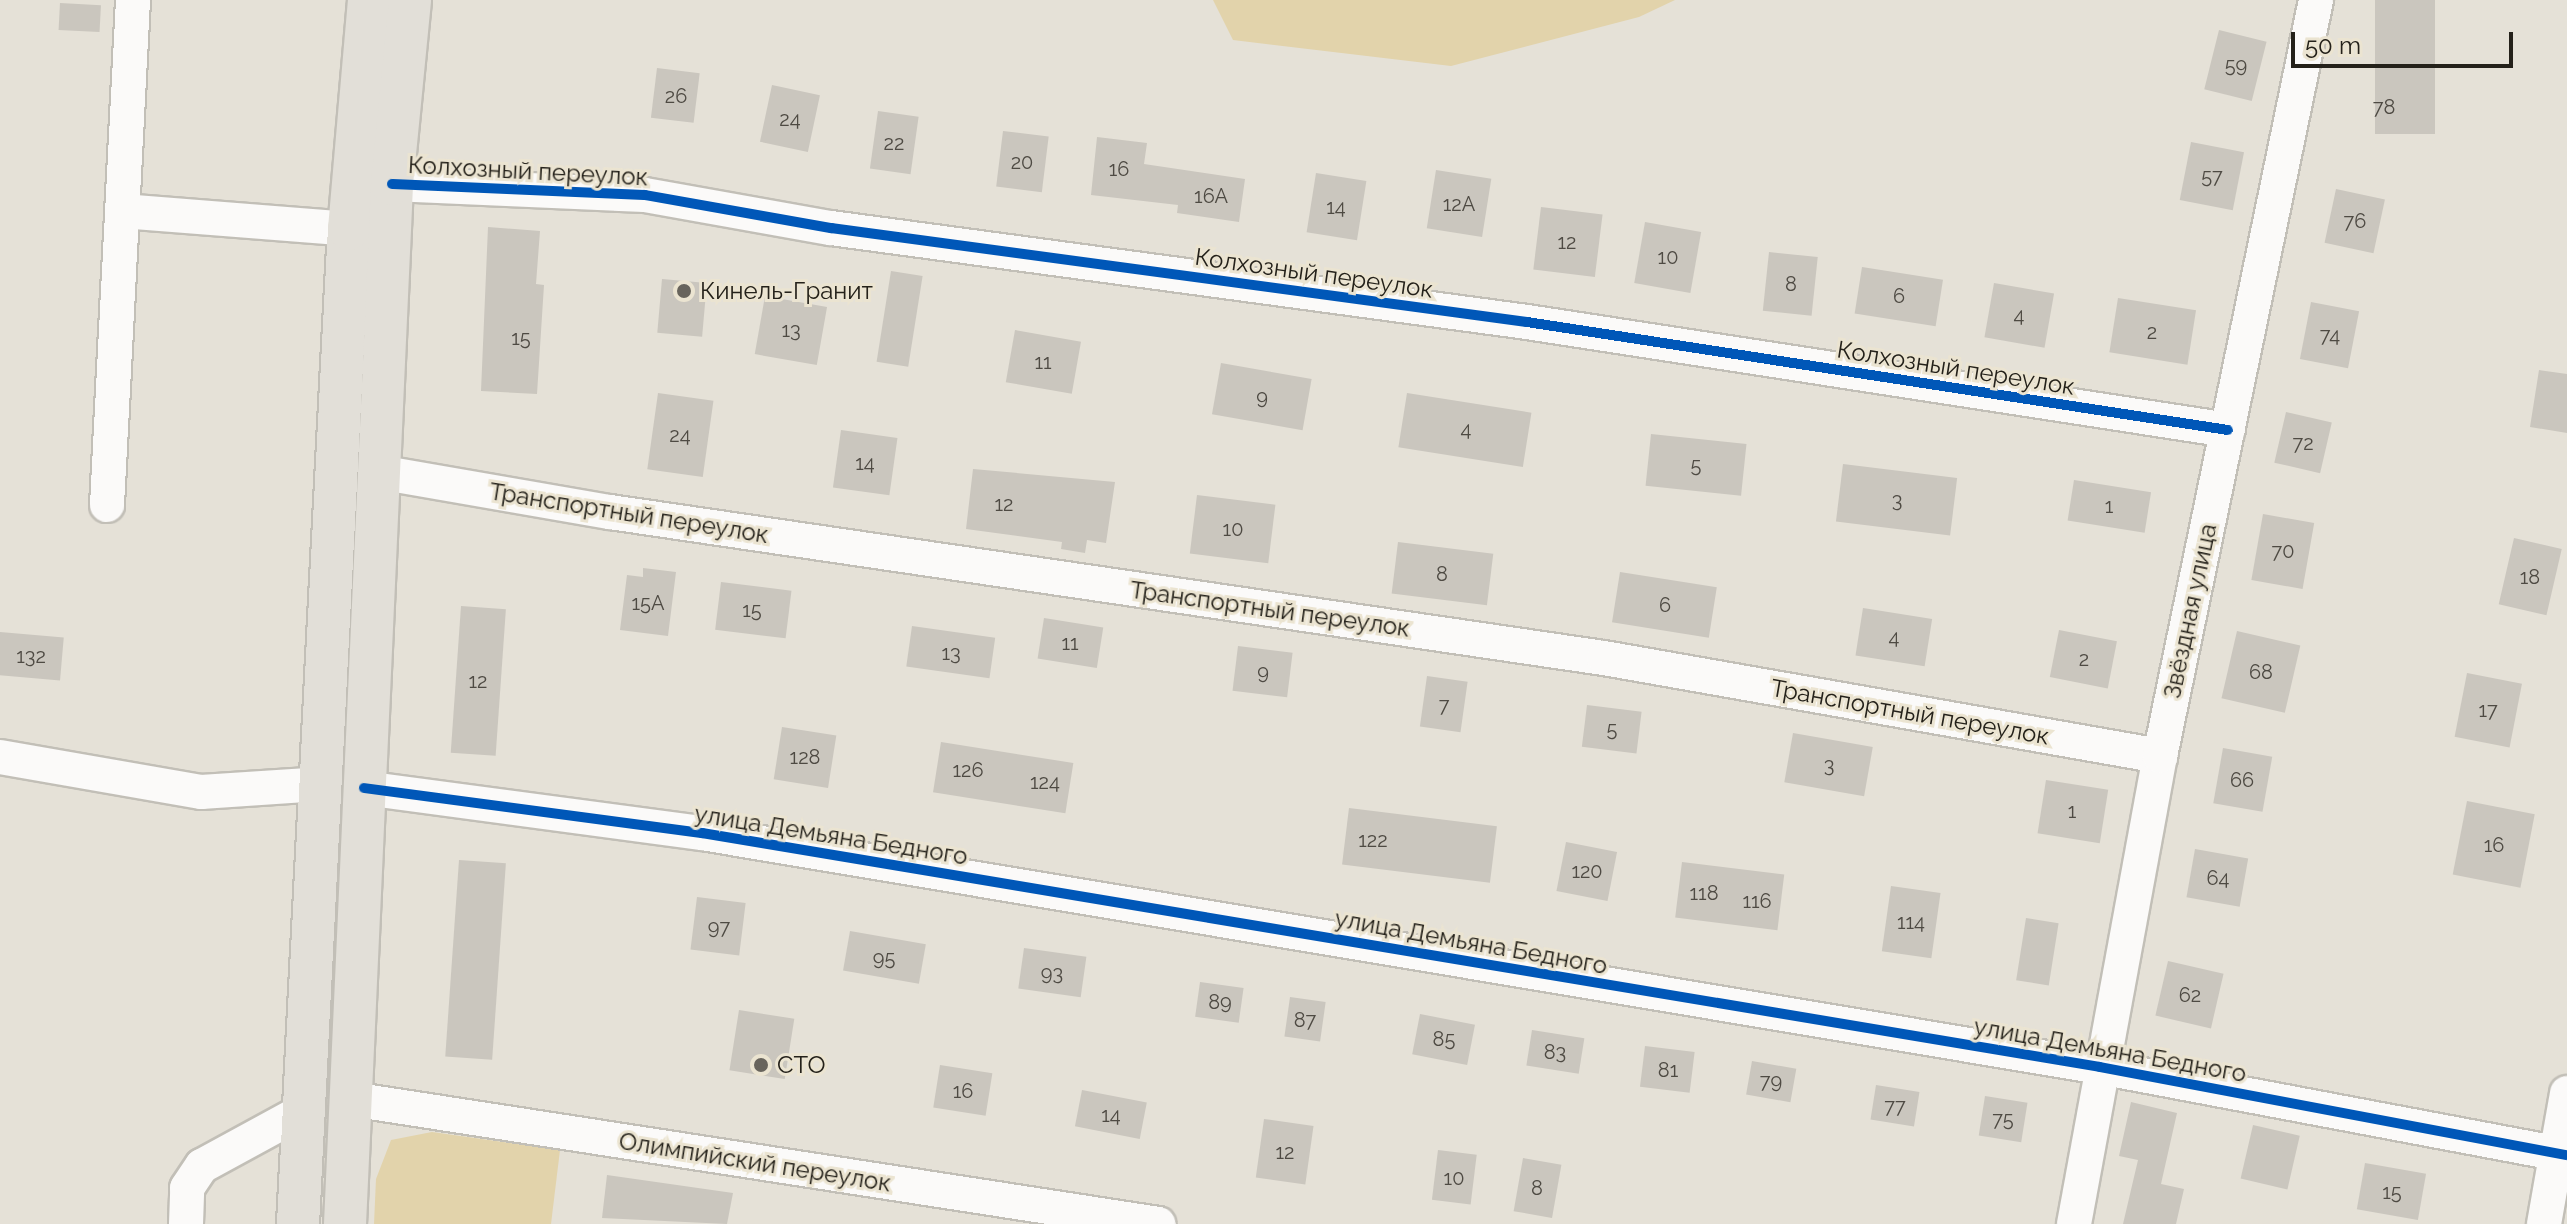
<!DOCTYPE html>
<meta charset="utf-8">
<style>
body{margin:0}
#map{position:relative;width:2567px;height:1224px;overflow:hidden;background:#e5e1d7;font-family:Raleway,sans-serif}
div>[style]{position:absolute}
.green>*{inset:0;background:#e2d3ab}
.building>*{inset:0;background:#cac6be;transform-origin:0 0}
.roads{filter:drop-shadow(2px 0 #c2bfb7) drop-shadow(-2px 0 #c2bfb7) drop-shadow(0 2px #c2bfb7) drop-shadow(0 -2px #c2bfb7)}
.minor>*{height:34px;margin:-17px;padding:0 17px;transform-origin:17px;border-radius:17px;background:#fbfaf9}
.major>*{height:42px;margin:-21px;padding:0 21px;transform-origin:21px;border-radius:21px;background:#e2dfd8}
.cycleway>*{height:10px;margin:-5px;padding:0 5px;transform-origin:5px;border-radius:5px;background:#0057b8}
.dots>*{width:22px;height:22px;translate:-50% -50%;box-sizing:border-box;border:4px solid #ebe4d1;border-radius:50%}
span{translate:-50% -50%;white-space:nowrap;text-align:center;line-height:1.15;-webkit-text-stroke:6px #ebe4d1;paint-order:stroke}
.number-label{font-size:20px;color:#4e4a43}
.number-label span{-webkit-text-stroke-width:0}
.street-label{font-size:24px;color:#24211a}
.poi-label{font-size:24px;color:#24211a}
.left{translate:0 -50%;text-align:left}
.scale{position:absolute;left:2291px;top:32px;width:222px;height:36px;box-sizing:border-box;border:4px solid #24211a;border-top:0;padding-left:10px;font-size:24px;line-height:28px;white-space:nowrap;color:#24211a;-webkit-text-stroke:6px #ebe4d1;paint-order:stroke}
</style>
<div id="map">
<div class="green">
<i style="clip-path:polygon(1213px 0,1675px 0,1639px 17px,1451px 66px,1233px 40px)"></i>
<i style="clip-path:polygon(432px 1132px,560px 1150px,551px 1224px,374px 1224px,376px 1179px,391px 1140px)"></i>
</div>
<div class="building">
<i style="left:2375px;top:0;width:60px;height:134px"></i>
<i style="left:60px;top:3px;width:41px;height:27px;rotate:3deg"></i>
<i style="left:2219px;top:30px;width:49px;height:61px;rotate:14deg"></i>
<i style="left:657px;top:68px;width:43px;height:50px;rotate:7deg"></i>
<i style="left:772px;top:85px;width:49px;height:58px;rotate:12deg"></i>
<i style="left:878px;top:111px;width:41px;height:58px;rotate:8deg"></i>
<i style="left:1003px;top:131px;width:46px;height:56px;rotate:7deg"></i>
<i style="clip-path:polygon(1097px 137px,1147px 143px,1144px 164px,1245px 179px,1239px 222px,1177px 213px,1178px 205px,1091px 195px)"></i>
<i style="left:2191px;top:142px;width:54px;height:59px;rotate:11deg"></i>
<i style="left:1436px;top:170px;width:56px;height:59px;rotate:9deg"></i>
<i style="left:1316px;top:173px;width:51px;height:60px;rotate:9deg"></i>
<i style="left:2336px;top:189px;width:50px;height:55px;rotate:12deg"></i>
<i style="left:1541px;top:207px;width:62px;height:63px;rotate:7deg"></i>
<i style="left:1645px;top:222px;width:57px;height:62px;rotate:10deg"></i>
<i style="clip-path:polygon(488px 227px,540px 231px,536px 284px,544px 285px,537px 394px,481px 391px)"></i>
<i style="left:1769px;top:252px;width:49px;height:59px;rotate:6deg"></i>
<i style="left:1862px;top:267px;width:82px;height:47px;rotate:9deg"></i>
<i style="left:891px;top:271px;width:32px;height:92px;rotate:9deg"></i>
<i style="left:662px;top:279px;width:45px;height:54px;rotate:5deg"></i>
<i style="left:1994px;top:283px;width:61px;height:55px;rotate:10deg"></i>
<i style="left:765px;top:296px;width:63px;height:59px;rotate:10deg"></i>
<i style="left:2118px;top:298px;width:79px;height:55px;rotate:9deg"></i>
<i style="left:2311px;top:302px;width:49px;height:58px;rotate:11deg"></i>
<i style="left:1015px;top:330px;width:67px;height:53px;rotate:10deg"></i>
<i style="left:1221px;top:363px;width:92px;height:52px;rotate:10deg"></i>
<i style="clip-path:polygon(2539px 370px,2567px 374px,2567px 433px,2530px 427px)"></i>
<i style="left:658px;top:393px;width:56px;height:77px;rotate:8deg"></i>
<i style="left:1407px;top:393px;width:126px;height:55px;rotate:9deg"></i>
<i style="left:2286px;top:412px;width:47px;height:52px;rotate:13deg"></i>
<i style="left:841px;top:430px;width:57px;height:58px;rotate:8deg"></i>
<i style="left:1651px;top:434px;width:96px;height:52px;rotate:6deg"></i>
<i style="left:1843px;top:464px;width:115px;height:58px;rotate:7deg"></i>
<i style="clip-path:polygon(973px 469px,1115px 482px,1106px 543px,1087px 540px,1085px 553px,1061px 549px,1062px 542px,966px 529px)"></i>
<i style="left:2074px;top:480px;width:78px;height:41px;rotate:9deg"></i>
<i style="left:1197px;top:495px;width:79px;height:59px;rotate:7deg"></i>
<i style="left:2263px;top:514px;width:52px;height:67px;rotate:10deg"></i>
<i style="left:2514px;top:538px;width:49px;height:68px;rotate:13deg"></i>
<i style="left:1398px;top:542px;width:96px;height:52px;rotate:7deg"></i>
<i style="clip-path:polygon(643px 568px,676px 572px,668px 636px,620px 630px,627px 575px,643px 577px)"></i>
<i style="left:1620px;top:572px;width:98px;height:51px;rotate:9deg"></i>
<i style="left:721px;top:582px;width:71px;height:48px;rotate:7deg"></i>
<i style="left:461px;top:606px;width:45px;height:147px;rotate:4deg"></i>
<i style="left:1863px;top:608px;width:70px;height:48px;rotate:9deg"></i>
<i style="left:1044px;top:618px;width:60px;height:41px;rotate:9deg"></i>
<i style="left:912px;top:626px;width:84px;height:41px;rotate:8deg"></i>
<i style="left:2059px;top:630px;width:59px;height:48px;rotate:11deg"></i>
<i style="left:2237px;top:631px;width:65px;height:69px;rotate:13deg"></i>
<i style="left:0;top:632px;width:64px;height:43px;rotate:5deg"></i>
<i style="left:1238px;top:646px;width:55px;height:45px;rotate:7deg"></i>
<i style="left:2467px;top:673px;width:56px;height:65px;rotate:11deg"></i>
<i style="left:1427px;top:676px;width:41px;height:51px;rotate:8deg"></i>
<i style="left:1587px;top:705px;width:55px;height:42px;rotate:7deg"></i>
<i style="left:782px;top:727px;width:55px;height:53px;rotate:9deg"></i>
<i style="left:1793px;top:733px;width:81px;height:50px;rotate:10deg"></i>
<i style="left:941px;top:742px;width:134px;height:51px;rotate:9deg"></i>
<i style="left:2223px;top:748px;width:50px;height:56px;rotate:10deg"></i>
<i style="left:2046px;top:780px;width:63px;height:54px;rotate:9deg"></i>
<i style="left:2467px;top:801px;width:69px;height:75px;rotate:11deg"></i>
<i style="left:1349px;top:808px;width:149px;height:57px;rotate:7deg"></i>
<i style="left:1566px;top:842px;width:52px;height:50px;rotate:11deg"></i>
<i style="left:2195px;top:849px;width:54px;height:49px;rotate:10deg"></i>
<i style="left:459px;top:860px;width:47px;height:197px;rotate:4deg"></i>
<i style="left:1682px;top:862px;width:103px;height:56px;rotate:7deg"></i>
<i style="left:1891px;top:886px;width:50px;height:66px;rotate:8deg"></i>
<i style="left:697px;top:897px;width:49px;height:53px;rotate:7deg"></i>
<i style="left:2026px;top:918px;width:33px;height:63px;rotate:9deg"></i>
<i style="left:850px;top:931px;width:77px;height:40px;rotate:10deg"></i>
<i style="left:1024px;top:948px;width:63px;height:41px;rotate:8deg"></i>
<i style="left:2168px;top:961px;width:57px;height:56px;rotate:13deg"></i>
<i style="left:1200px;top:982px;width:44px;height:35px;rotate:8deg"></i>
<i style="left:1290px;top:997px;width:36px;height:40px;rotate:8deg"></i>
<i style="left:739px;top:1010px;width:56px;height:61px;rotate:9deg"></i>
<i style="left:1420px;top:1014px;width:56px;height:41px;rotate:11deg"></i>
<i style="left:1532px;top:1030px;width:53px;height:36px;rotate:9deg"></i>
<i style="left:1645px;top:1046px;width:50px;height:41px;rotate:7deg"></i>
<i style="left:1752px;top:1061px;width:45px;height:34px;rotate:10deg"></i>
<i style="left:940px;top:1065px;width:53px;height:43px;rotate:9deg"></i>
<i style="left:1876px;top:1085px;width:44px;height:35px;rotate:9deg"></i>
<i style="left:1082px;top:1090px;width:66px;height:37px;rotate:11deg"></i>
<i style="left:1985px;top:1096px;width:43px;height:40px;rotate:9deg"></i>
<i style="clip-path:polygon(2131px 1102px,2177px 1113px,2161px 1184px,2184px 1189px,2176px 1224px,2123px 1224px,2138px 1160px,2119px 1156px)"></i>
<i style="left:1264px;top:1119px;width:50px;height:59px;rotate:8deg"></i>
<i style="left:2253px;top:1125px;width:48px;height:55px;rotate:13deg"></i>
<i style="left:1438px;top:1150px;width:39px;height:50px;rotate:7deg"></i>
<i style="left:1523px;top:1158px;width:39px;height:54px;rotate:10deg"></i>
<i style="left:2365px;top:1163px;width:62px;height:47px;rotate:10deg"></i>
<i style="clip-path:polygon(607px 1175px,733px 1193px,727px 1224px,602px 1218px)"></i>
</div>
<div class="roads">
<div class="minor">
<i style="left:392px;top:184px;width:253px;rotate:2.5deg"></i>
<i style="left:645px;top:195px;width:189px;rotate:10.1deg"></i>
<i style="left:831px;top:228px;width:702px;rotate:7.69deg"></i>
<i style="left:1527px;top:322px;width:709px;rotate:8.76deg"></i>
<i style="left:122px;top:211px;width:228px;rotate:4.5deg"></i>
<i style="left:378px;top:472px;width:235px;rotate:9.8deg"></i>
<i style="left:610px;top:512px;width:1005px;rotate:8.36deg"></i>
<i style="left:1604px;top:658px;width:565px;rotate:10deg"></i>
<i style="left:107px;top:505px;width:506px;rotate:-87.05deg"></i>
<i style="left:0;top:757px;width:204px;rotate:9.9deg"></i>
<i style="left:201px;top:792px;width:119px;rotate:-3.8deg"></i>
<i style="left:364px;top:788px;width:341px;rotate:7.6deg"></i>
<i style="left:702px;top:833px;width:1417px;rotate:9.5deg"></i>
<i style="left:2100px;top:1067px;width:475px;rotate:10.7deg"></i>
<i style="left:351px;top:1099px;width:817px;rotate:8.8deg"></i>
<i style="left:186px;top:1224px;width:36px;rotate:-88deg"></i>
<i style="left:187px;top:1188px;width:27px;rotate:-56deg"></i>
<i style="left:202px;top:1166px;width:115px;rotate:-28.6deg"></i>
<i style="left:2074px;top:1224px;width:476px;rotate:-79.6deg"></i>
<i style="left:2160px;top:756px;width:772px;rotate:-78.34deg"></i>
<i style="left:2544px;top:1224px;width:133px;rotate:-80deg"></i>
</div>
<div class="major">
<i style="left:298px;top:1224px;width:996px;rotate:-87.07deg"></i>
<i style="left:349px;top:229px;width:230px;rotate:-85deg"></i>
<i style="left:345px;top:1224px;width:1041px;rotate:-87.41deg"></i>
<i style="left:392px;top:184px;width:185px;rotate:-84.4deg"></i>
</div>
</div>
<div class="cycleway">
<i style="left:392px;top:184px;width:253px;rotate:2.5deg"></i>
<i style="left:645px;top:195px;width:189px;rotate:10.1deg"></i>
<i style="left:831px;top:228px;width:702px;rotate:7.69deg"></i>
<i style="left:1527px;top:322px;width:709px;rotate:8.76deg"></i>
<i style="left:364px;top:788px;width:341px;rotate:7.6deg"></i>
<i style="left:702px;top:833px;width:1417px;rotate:9.5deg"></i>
<i style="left:2100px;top:1067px;width:475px;rotate:10.7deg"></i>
</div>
<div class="dots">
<i style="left:684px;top:291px;background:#68645c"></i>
<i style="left:761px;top:1065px;background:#68645c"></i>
</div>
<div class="number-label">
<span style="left:2236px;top:65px">59</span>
<span style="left:676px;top:96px">26</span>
<span style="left:2384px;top:107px">78</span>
<span style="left:790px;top:119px">24</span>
<span style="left:894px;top:143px">22</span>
<span style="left:1022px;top:162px">20</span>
<span style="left:1119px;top:169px">16</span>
<span style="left:2212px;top:176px">57</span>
<span style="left:1211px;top:196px">16А</span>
<span style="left:1459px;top:204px">12А</span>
<span style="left:1336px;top:207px">14</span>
<span style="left:2355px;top:221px">76</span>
<span style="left:1567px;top:242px">12</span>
<span style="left:1668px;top:257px">10</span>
<span style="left:1791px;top:284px">8</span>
<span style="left:1899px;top:296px">6</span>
<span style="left:2019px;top:315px">4</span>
<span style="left:791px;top:330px">13</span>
<span style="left:2152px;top:332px">2</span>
<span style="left:2330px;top:335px">74</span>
<span style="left:521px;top:338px">15</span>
<span style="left:1043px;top:362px">11</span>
<span style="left:1262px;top:397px">9</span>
<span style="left:1466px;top:429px">4</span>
<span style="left:680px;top:435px">24</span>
<span style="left:2303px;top:443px">72</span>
<span style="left:865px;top:463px">14</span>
<span style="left:1696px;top:465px">5</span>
<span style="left:1897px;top:500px">3</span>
<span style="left:1004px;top:504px">12</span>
<span style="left:2109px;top:506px">1</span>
<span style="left:1233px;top:529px">10</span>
<span style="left:2283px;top:551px">70</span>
<span style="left:1442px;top:574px">8</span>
<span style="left:2530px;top:577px">18</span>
<span style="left:648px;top:603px">15А</span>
<span style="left:1665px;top:605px">6</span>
<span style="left:752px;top:610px">15</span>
<span style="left:1894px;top:637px">4</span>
<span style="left:1070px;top:643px">11</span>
<span style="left:951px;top:653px">13</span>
<span style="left:31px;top:656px">132</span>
<span style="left:2084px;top:659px">2</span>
<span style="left:1263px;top:672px">9</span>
<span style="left:2261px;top:672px">68</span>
<span style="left:478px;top:681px">12</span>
<span style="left:1444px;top:705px">7</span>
<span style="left:2488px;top:710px">17</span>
<span style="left:1612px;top:729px">5</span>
<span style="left:805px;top:757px">128</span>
<span style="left:1829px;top:765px">3</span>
<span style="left:968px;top:770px">126</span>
<span style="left:2242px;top:780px">66</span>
<span style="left:1045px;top:782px">124</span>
<span style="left:2072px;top:811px">1</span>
<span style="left:1373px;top:840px">122</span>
<span style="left:2494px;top:845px">16</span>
<span style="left:1587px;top:871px">120</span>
<span style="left:2218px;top:878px">64</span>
<span style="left:1704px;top:893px">118</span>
<span style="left:1757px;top:901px">116</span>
<span style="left:1911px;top:922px">114</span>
<span style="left:719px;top:927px">97</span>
<span style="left:884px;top:958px">95</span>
<span style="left:1052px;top:973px">93</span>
<span style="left:2190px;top:995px">62</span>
<span style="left:1220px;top:1002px">89</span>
<span style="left:1305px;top:1020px">87</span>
<span style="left:1444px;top:1039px">85</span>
<span style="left:1555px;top:1052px">83</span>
<span style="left:1668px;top:1070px">81</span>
<span style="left:1771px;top:1081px">79</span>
<span style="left:963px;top:1091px">16</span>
<span style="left:1895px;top:1106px">77</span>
<span style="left:1111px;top:1115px">14</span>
<span style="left:2003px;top:1119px">75</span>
<span style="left:1285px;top:1152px">12</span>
<span style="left:1454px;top:1178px">10</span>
<span style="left:1537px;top:1188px">8</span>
<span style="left:2392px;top:1192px">15</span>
</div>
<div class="street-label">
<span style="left:528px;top:171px;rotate:3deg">Колхозный переулок</span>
<span style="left:1314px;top:273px;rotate:8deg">Колхозный переулок</span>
<span style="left:1956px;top:368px;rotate:9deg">Колхозный переулок</span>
<span style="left:629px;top:513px;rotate:9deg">Транспортный переулок</span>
<span style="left:1270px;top:609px;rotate:8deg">Транспортный переулок</span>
<span style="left:2190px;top:611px;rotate:-78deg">Звёздная улица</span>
<span style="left:1910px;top:712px;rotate:10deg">Транспортный переулок</span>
<span style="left:831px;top:835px;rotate:9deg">улица Демьяна Бедного</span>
<span style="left:1471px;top:942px;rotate:10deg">улица Демьяна Бедного</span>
<span style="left:2110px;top:1050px;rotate:10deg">улица Демьяна Бедного</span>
<span style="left:755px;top:1162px;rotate:9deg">Олимпийский переулок</span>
</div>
<div class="poi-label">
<span class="left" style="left:700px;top:291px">Кинель-Гранит</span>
<span class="left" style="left:777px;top:1065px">СТО</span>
</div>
<div class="scale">50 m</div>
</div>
